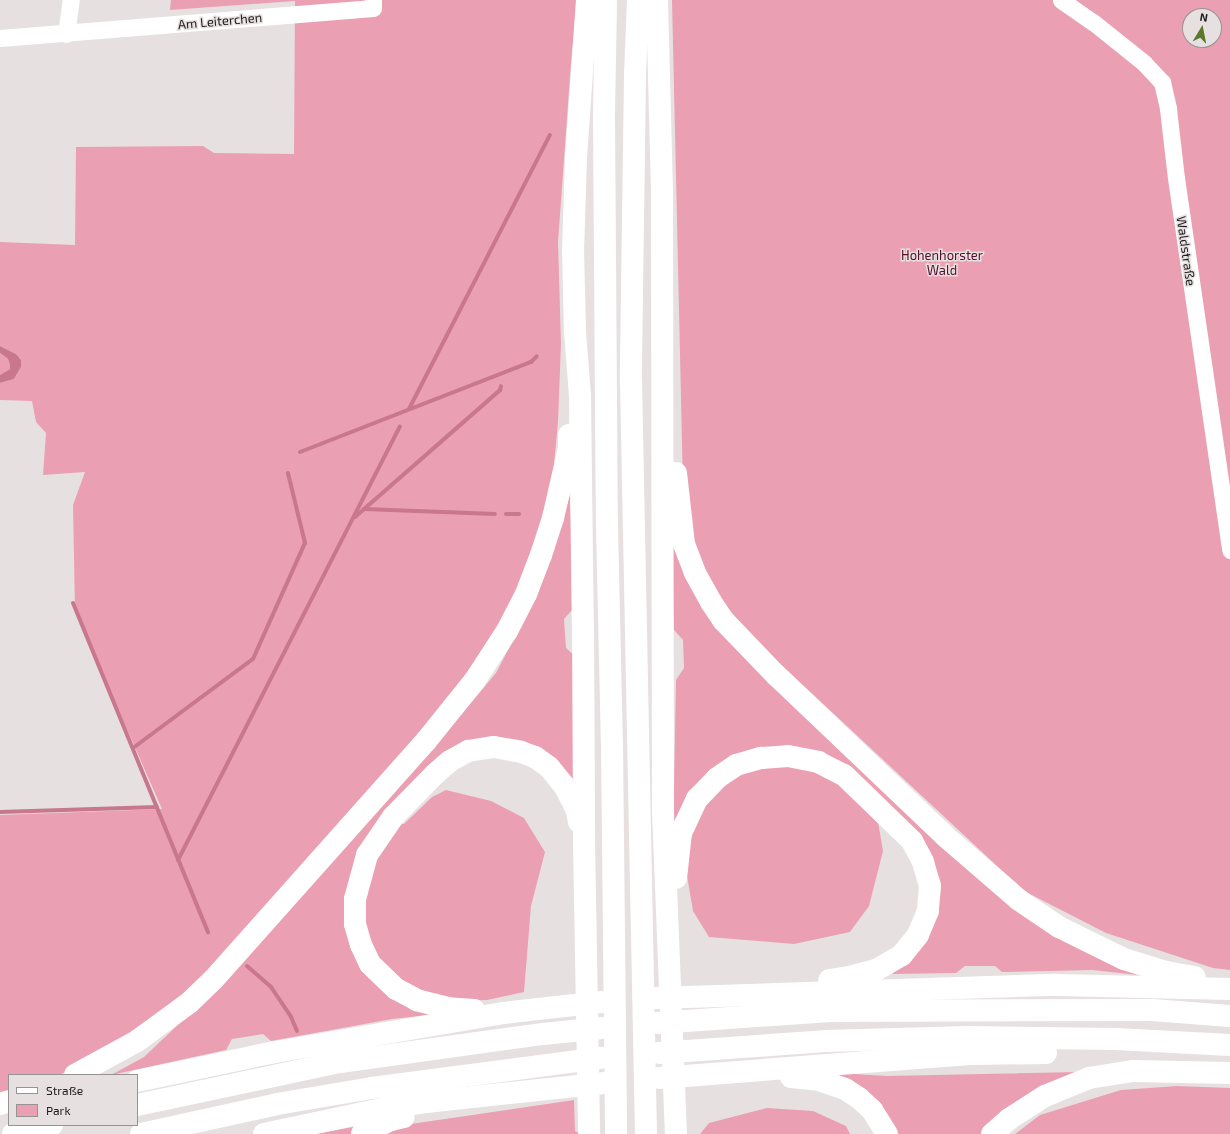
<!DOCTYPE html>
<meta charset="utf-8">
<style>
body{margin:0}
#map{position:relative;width:1230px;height:1134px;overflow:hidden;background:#e7e0e1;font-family:"Exo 2",sans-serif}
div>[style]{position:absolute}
.green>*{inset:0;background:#eb9fb3}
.water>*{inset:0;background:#c8778d}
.stream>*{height:4px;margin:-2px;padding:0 2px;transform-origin:2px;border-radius:2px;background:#c8778d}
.minor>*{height:17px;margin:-8.5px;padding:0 8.5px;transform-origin:8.5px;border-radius:8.5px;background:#fff}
.highway>*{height:22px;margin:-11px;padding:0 11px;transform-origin:11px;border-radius:11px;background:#fff}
span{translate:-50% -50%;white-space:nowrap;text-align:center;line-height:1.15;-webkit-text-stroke:3px #e7e0e1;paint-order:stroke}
.street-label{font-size:13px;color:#1f1c1d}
.park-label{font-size:13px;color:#570d2a}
.legend{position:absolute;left:8px;top:1074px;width:130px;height:52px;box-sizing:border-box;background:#e7e0e1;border:1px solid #979293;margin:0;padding:5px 7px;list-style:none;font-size:12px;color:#1f1c1d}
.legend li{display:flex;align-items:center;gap:8px;height:20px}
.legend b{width:20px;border:1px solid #979293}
.north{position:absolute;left:1182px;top:8px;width:40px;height:40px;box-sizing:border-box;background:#e7e0e1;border:1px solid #979293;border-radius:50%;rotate:10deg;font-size:11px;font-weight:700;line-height:16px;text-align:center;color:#1f1c1d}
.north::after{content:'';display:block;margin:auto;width:14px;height:18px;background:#5b772c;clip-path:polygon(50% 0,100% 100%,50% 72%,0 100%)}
</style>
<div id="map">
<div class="green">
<i style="clip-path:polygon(171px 0,577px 0,571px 63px,558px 242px,561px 344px,558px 422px,553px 475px,525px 583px,468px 677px,436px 718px,182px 1000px,94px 1059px,59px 1075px,9px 1075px,9px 1093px,0 1096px,0 815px,162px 809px,75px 611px,73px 505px,85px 472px,43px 475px,46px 433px,36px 422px,32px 401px,0 400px,0 383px,14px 379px,21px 367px,21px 360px,16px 354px,0 346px,0 242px,75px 245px,76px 147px,203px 146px,214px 153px,294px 154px,295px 1px,170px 10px)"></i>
<i style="clip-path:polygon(evenodd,672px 0,1230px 0,1230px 970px,1213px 968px,1106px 933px,1024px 891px,746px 632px,725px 607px,705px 574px,690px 534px,683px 487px,672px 0,1190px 16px,1214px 16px,1214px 40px,1190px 40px,1190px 16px)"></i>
<i style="clip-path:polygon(0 353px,8px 359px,10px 365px,10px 369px,0 375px)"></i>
<i style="clip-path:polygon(570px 495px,574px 608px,564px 619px,566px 648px,575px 656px,578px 790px,504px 740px,397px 804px,350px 927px,416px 1005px,428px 1015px,392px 1019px,271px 1041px,263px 1034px,232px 1039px,226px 1050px,111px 1075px,144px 1057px,220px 985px,446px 733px,496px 673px,538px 593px,554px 549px)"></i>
<i style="clip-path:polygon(669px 505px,700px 598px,1059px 935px,1138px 975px,1092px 970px,1002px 972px,995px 966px,965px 966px,956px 973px,892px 974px,917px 951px,936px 907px,940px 880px,917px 831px,849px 769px,754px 751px,673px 843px,676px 680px,684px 668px,683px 640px,674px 630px)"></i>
<i style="clip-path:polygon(792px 763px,834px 778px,877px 816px,883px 851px,869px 906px,850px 932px,794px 944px,709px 937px,693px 911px,685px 864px,690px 836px,697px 813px,735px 774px)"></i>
<i style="clip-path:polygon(446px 790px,491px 801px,524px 818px,545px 852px,531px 906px,524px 992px,487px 1000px,459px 1001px,406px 986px,375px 958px,361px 915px,370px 866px,398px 823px,404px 824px,432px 797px)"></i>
<i style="clip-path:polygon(1079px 1072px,984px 1134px,894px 1134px,836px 1077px,838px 1073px,887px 1076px)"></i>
<i style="clip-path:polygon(1177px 1086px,1230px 1088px,1230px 1134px,1015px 1134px,1040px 1115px,1121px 1090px)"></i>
<i style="clip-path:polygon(574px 1100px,575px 1131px,580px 1134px,378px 1134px,404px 1125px)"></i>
<i style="clip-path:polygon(767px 1108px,813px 1111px,846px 1126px,850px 1134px,700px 1134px,709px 1123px)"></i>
<i style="clip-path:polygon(353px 1127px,354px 1130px,351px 1134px,315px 1134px)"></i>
</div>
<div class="water">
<i style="clip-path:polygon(0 346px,16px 354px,21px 360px,21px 367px,14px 379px,0 383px,0 375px,10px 369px,10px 365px,8px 359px,0 353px)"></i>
</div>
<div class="stream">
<i style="left:409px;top:409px;width:308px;rotate:-62.8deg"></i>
<i style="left:300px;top:452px;width:248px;rotate:-21.3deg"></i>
<i style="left:531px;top:362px;width:8px;rotate:-45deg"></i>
<i style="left:364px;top:509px;width:131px;rotate:2.2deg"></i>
<i style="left:506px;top:514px;width:13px"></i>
<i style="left:355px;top:517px;width:193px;rotate:-41.2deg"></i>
<i style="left:500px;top:390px;width:4px;rotate:-76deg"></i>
<i style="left:73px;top:603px;width:356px;rotate:67.7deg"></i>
<i style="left:133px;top:748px;width:149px;rotate:-36.6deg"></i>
<i style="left:253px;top:659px;width:127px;rotate:-65.9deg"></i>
<i style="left:305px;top:543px;width:72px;rotate:-103.7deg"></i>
<i style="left:0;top:812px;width:157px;rotate:-1.8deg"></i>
<i style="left:178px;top:860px;width:487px;rotate:-62.9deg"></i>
<i style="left:247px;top:966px;width:32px;rotate:41deg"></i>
<i style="left:271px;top:987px;width:36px;rotate:56deg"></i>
<i style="left:291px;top:1017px;width:15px;rotate:67deg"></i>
</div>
<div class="minor">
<i style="left:1061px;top:0;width:39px;rotate:35deg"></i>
<i style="left:1093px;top:22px;width:65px;rotate:38.8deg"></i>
<i style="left:1144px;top:63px;width:26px;rotate:47deg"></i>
<i style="left:1162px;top:82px;width:28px;rotate:77deg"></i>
<i style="left:1168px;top:109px;width:69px;rotate:83.4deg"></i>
<i style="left:1176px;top:178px;width:376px;rotate:81.7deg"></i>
<i style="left:66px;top:34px;width:34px;rotate:-82deg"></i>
<i style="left:0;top:38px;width:374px;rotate:-4.6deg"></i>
<i style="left:373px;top:8px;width:8px;rotate:-90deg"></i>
</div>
<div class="highway">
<i style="left:587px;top:0;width:157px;rotate:94deg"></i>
<i style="left:576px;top:157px;width:93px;rotate:91.8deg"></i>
<i style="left:573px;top:250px;width:82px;rotate:88.6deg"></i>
<i style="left:575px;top:332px;width:63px;rotate:85.5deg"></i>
<i style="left:580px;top:395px;width:230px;rotate:89.3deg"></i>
<i style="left:583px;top:625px;width:215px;rotate:89.7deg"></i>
<i style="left:584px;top:840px;width:294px;rotate:89deg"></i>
<i style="left:606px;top:0;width:116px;rotate:91deg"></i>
<i style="left:604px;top:116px;width:411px;rotate:89.6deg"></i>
<i style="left:607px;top:527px;width:218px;rotate:88.7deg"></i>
<i style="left:612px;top:745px;width:389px;rotate:89.4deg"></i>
<i style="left:638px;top:0;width:76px;rotate:92.3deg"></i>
<i style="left:635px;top:76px;width:305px;rotate:90.8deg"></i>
<i style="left:631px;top:381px;width:753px;rotate:88.86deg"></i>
<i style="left:657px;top:0;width:194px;rotate:88.5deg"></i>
<i style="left:662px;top:194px;width:618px;rotate:89.91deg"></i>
<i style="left:663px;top:812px;width:322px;rotate:87.7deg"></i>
<i style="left:676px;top:473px;width:71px;rotate:83.6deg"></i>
<i style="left:684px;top:544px;width:31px;rotate:69deg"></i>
<i style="left:695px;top:573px;width:33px;rotate:61deg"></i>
<i style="left:711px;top:602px;width:22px;rotate:56deg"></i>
<i style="left:723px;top:620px;width:76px;rotate:46.1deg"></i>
<i style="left:776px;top:675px;width:235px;rotate:43.6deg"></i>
<i style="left:946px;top:837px;width:96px;rotate:40.8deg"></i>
<i style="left:1019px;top:900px;width:48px;rotate:34deg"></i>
<i style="left:1059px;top:927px;width:72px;rotate:26.2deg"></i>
<i style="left:1124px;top:959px;width:44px;rotate:17.2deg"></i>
<i style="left:1166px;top:972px;width:29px;rotate:10deg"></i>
<i style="left:676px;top:878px;width:45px;rotate:-83.7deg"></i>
<i style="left:681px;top:833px;width:38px;rotate:-65deg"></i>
<i style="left:697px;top:799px;width:29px;rotate:-46deg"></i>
<i style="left:717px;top:778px;width:23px;rotate:-34deg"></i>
<i style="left:736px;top:765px;width:26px;rotate:-16deg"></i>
<i style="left:761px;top:758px;width:27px;rotate:-4deg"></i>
<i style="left:788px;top:756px;width:31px;rotate:11deg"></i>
<i style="left:818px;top:762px;width:29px;rotate:27deg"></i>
<i style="left:844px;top:775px;width:95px;rotate:44.1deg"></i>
<i style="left:912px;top:841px;width:24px;rotate:62deg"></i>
<i style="left:923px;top:862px;width:25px;rotate:74deg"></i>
<i style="left:930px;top:886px;width:25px;rotate:95deg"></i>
<i style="left:928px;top:911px;width:26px;rotate:113deg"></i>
<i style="left:918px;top:935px;width:26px;rotate:129deg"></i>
<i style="left:902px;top:955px;width:30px;rotate:150deg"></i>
<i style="left:876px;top:970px;width:28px;rotate:165deg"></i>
<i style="left:849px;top:977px;width:20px;rotate:171deg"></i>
<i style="left:655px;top:998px;width:402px;rotate:-1.9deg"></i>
<i style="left:1057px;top:985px;width:173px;rotate:1.3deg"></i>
<i style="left:474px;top:1010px;width:26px;rotate:-176deg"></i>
<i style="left:448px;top:1008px;width:32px;rotate:-166deg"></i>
<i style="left:417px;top:1000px;width:24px;rotate:-152deg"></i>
<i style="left:396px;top:989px;width:36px;rotate:-136deg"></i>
<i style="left:370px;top:964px;width:21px;rotate:-115deg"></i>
<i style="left:361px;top:945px;width:22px;rotate:-106deg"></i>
<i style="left:355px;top:924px;width:25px;rotate:-90deg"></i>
<i style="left:355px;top:899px;width:46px;rotate:-74.7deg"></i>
<i style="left:367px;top:855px;width:46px;rotate:-55.6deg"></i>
<i style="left:393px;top:817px;width:60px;rotate:-45.7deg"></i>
<i style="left:435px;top:774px;width:20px;rotate:-41deg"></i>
<i style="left:450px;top:761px;width:21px;rotate:-29deg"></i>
<i style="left:468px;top:751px;width:26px;rotate:-9deg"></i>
<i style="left:494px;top:747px;width:27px;rotate:10deg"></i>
<i style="left:521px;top:752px;width:15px;rotate:20deg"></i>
<i style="left:535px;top:757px;width:17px;rotate:36deg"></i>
<i style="left:549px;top:767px;width:26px;rotate:51deg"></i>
<i style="left:565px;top:787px;width:27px;rotate:63deg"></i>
<i style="left:577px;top:811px;width:11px;rotate:80deg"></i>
<i style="left:658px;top:1023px;width:173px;rotate:-4deg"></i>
<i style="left:831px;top:1011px;width:321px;rotate:-0.2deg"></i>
<i style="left:1152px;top:1010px;width:78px;rotate:4.4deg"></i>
<i style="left:659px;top:1053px;width:166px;rotate:-4.1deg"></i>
<i style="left:825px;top:1041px;width:144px;rotate:-1.6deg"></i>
<i style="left:969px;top:1037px;width:147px;rotate:0.8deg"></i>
<i style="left:1116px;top:1039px;width:114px;rotate:3deg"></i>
<i style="left:75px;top:1075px;width:71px;rotate:-28.7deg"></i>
<i style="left:137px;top:1041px;width:64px;rotate:-36.2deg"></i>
<i style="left:189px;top:1003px;width:33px;rotate:-44deg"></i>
<i style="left:213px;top:980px;width:320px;rotate:-48.3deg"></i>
<i style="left:426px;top:741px;width:78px;rotate:-51.2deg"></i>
<i style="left:475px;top:680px;width:59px;rotate:-56.9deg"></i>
<i style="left:507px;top:631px;width:42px;rotate:-62.8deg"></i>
<i style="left:526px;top:594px;width:42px;rotate:-69deg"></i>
<i style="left:541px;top:555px;width:39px;rotate:-72deg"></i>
<i style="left:553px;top:518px;width:72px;rotate:-77.1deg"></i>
<i style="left:569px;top:448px;width:13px;rotate:-90deg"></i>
<i style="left:791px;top:1077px;width:28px;rotate:6deg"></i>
<i style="left:819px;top:1080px;width:28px;rotate:19deg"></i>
<i style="left:845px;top:1089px;width:17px;rotate:33deg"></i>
<i style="left:859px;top:1098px;width:18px;rotate:43deg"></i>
<i style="left:872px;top:1110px;width:28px;rotate:58deg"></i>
<i style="left:659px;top:1078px;width:315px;rotate:-4.4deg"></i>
<i style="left:973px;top:1054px;width:73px;rotate:-0.8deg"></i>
<i style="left:137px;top:1081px;width:141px;rotate:-11.9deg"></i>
<i style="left:275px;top:1052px;width:231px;rotate:-9.7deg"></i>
<i style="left:503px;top:1013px;width:99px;rotate:-6.4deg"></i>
<i style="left:0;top:1104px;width:9px;rotate:-18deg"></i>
<i style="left:137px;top:1105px;width:208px;rotate:-12deg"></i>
<i style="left:340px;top:1062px;width:205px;rotate:-7.9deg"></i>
<i style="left:543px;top:1034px;width:59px;rotate:-5.8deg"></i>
<i style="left:13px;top:1134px;width:40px;rotate:-13deg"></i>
<i style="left:141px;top:1134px;width:139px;rotate:-12.4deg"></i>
<i style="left:277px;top:1104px;width:96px;rotate:-9.6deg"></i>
<i style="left:372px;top:1088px;width:231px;rotate:-7.5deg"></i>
<i style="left:264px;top:1134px;width:125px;rotate:-12deg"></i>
<i style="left:386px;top:1108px;width:40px;rotate:-8.5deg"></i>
<i style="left:426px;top:1102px;width:178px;rotate:-6.1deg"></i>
<i style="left:362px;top:1134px;width:32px;rotate:-26deg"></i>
<i style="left:391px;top:1120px;width:13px;rotate:-13deg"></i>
<i style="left:992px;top:1134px;width:23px;rotate:-41deg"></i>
<i style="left:1009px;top:1119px;width:43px;rotate:-32.6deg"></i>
<i style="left:1045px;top:1096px;width:48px;rotate:-22.2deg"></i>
<i style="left:1089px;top:1078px;width:45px;rotate:-9deg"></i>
<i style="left:1133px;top:1071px;width:97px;rotate:1.2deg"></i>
</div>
<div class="street-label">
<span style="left:220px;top:21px;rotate:-5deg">Am Leiterchen</span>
<span style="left:1186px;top:251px;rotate:82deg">Waldstraße</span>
</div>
<div class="park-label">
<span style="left:942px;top:263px">Hohenhorster<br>Wald</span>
</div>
<ul class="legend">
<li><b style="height:5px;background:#fff"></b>Straße</li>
<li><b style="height:11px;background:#eb9fb3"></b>Park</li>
</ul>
<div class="north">N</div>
</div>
